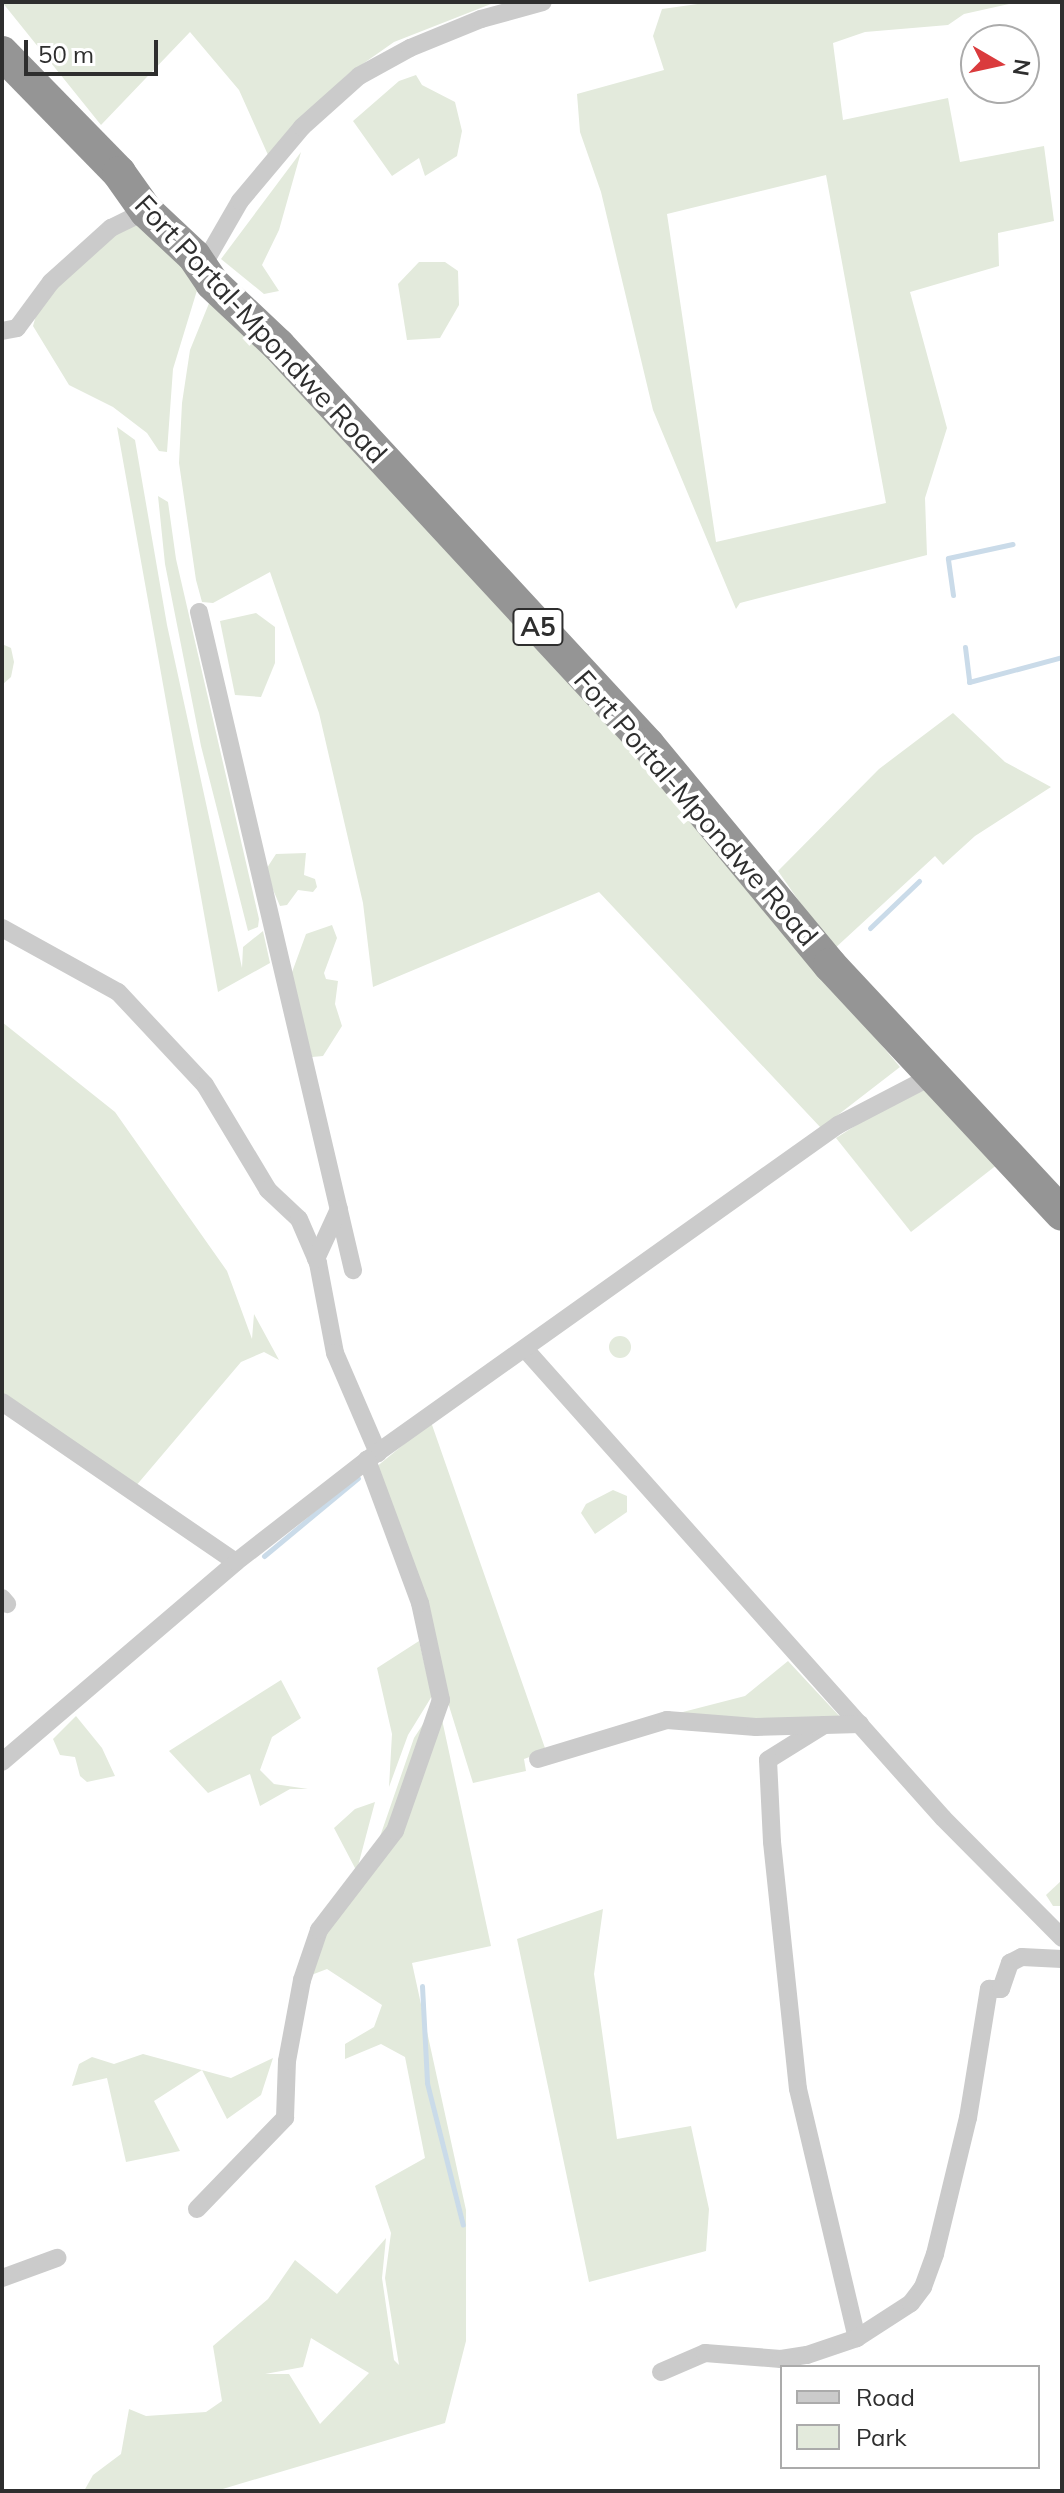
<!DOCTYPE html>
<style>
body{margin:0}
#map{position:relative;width:1064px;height:2493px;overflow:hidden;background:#fff;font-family:Mulish,sans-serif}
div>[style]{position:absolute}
.green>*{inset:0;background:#e3eadc}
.round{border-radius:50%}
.stream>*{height:5px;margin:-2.5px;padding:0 2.5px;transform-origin:2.5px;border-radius:2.5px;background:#cadbe9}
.street>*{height:18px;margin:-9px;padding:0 9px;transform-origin:9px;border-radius:9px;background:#cbcbcb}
.highway>*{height:34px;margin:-17px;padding:0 17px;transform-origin:17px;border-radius:17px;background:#959595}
span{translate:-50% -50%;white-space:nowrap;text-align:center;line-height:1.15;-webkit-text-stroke:8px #fff;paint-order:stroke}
.shield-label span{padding:2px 6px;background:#fff;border:2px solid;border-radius:6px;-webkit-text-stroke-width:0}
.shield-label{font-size:26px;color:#2e2e2e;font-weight:700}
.street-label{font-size:28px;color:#2e2e2e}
.frame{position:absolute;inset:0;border:4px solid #2e2e2e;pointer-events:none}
.legend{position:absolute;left:780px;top:2365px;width:260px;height:104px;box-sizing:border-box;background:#fff;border:2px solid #ababab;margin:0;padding:10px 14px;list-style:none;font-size:24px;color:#2e2e2e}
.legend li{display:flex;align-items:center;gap:16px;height:40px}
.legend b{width:40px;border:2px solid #ababab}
.north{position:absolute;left:960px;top:24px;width:80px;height:80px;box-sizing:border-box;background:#fff;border:2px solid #ababab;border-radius:50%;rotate:99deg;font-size:22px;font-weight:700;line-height:32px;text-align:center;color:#2e2e2e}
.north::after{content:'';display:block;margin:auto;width:28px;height:36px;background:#da3b3d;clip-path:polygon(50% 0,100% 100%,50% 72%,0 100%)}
.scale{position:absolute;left:24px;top:40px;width:134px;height:36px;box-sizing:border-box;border:4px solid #2e2e2e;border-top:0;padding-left:10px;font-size:24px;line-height:28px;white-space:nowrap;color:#2e2e2e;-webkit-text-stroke:6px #fff;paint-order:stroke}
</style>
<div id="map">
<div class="green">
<i style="clip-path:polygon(2px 2px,496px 2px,394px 42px,347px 75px,268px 155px,239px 90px,190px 32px,101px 125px)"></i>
<i style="clip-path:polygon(evenodd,712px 2px,1018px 2px,964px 14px,948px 25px,865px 32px,833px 43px,843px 120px,948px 98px,960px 162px,1044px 146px,1054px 221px,998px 233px,999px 266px,910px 292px,947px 428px,925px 498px,927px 555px,740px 603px,736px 609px,653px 410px,601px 192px,580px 132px,577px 94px,664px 70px,653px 36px,662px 9px,712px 2px,826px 175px,886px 503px,716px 542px,667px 214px,826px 175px)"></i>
<i style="clip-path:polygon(416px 75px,422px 85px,455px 102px,462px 131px,457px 156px,425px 176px,419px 158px,392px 176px,353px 121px,399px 81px)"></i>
<i style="clip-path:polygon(301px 152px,279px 230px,262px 265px,279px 291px,264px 294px,221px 259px)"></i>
<i style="clip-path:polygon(131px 213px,202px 274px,173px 369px,167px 452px,159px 451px,147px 433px,113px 407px,69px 385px,33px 326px,43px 291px)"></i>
<i style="clip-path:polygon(419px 262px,445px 262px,458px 271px,459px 305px,440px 338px,407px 340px,398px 284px)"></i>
<i style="clip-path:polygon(214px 291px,676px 801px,900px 1067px,821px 1128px,599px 892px,373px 987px,363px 903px,319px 713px,270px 572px,213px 603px,202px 602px,196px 580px,179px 463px,182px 403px,190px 350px)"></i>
<i style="clip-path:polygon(117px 427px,135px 440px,167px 625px,242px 968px,243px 947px,263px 931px,270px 963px,218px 992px)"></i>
<i style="clip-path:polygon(158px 496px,168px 502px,176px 559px,259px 919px,258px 927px,248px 931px,201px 746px,165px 564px)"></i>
<i style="clip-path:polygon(256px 613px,275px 627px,275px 663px,261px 697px,235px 695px,220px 621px)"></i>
<i style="clip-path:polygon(2px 644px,11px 648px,14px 662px,11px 677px,2px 685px)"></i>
<i style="clip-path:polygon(953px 713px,1005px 762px,1051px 787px,975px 836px,943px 865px,935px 856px,833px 950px,778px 871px,879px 769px)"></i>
<i style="clip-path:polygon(306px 853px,304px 875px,315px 879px,317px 887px,313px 892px,298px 890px,287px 905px,280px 906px,265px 871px,276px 854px)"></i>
<i style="clip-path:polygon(332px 925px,337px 938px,324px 973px,326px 979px,338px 981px,335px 1004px,342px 1026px,323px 1056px,312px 1057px,291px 975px,306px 934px)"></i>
<i style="clip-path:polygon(2px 1022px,115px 1112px,227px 1271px,252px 1339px,254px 1314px,279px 1360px,264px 1352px,241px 1362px,135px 1487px,2px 1397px)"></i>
<i style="clip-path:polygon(915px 1088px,930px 1090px,998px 1164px,911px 1232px,836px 1138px)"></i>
<i class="round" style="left:609px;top:1336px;width:22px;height:22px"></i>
<i style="clip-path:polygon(431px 1422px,546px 1751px,524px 1759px,526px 1771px,473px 1783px,375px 1468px)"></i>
<i style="clip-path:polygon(613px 1490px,627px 1496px,627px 1512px,595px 1534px,581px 1513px,586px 1504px)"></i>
<i style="clip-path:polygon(419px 1641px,432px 1696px,408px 1735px,389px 1787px,392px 1734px,377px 1668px)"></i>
<i style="clip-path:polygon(788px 1661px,842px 1719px,753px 1722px,679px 1713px,745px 1696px)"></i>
<i style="clip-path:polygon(281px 1680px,301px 1718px,272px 1737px,260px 1770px,274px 1784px,308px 1789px,290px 1789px,260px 1806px,250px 1774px,208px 1793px,169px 1751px)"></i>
<i style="clip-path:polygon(evenodd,438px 1701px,491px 1946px,412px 1963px,466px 2210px,466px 2341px,445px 2423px,216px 2491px,84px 2491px,93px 2475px,121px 2454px,129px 2409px,146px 2416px,206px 2412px,222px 2401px,213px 2346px,268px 2299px,295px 2260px,337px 2294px,386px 2238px,382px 2278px,394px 2360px,399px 2365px,385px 2278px,391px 2233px,375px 2186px,425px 2158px,405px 2057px,381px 2044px,345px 2059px,345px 2044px,374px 2027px,382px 2005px,327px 1969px,306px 1977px,326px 1931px,364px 1883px,414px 1738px,438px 1701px,311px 2338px,369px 2373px,320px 2424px,289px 2374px,265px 2374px,303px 2367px,311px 2338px)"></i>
<i style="clip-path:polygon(76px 1716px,102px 1748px,115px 1776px,87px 1782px,80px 1776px,75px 1757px,60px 1755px,53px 1739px)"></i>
<i style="clip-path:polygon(375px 1802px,354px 1881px,355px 1868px,334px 1828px,355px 1809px)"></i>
<i style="clip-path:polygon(1062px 1880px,1062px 1906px,1053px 1906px,1046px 1895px)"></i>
<i style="clip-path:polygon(603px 1909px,594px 1974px,617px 2139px,691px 2126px,709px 2209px,706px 2251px,589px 2282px,517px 1939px)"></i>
<i style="clip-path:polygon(143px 2054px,231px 2078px,273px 2058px,261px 2095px,227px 2119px,202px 2070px,154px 2101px,180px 2151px,126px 2162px,107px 2078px,72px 2086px,79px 2064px,92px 2057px,114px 2064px)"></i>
</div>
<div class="stream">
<i style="left:953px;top:595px;width:37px;rotate:-98deg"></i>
<i style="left:948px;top:558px;width:66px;rotate:-12.2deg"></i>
<i style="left:965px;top:647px;width:35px;rotate:83deg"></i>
<i style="left:969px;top:682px;width:96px;rotate:-15deg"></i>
<i style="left:870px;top:928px;width:68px;rotate:-43.8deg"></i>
<i style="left:264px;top:1556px;width:122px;rotate:-39.7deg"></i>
<i style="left:422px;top:1986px;width:97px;rotate:87deg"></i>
<i style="left:427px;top:2083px;width:146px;rotate:75.8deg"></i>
</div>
<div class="street">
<i style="left:205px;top:273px;width:13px;rotate:-86deg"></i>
<i style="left:206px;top:260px;width:68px;rotate:-60deg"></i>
<i style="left:240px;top:201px;width:97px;rotate:-50deg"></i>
<i style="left:302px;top:127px;width:76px;rotate:-41.8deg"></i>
<i style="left:359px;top:76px;width:58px;rotate:-28.8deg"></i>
<i style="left:410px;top:48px;width:77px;rotate:-22.2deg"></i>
<i style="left:481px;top:19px;width:64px;rotate:-15.3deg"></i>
<i style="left:2px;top:331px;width:15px;rotate:-11deg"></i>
<i style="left:17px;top:328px;width:57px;rotate:-53.5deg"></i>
<i style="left:51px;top:282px;width:81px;rotate:-42deg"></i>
<i style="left:111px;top:228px;width:39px;rotate:-26deg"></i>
<i style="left:199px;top:612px;width:676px;rotate:76.83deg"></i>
<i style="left:2px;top:928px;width:132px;rotate:28.9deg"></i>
<i style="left:118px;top:992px;width:127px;rotate:46.9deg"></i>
<i style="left:205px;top:1085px;width:122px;rotate:59deg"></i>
<i style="left:268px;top:1190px;width:42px;rotate:43.1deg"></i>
<i style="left:299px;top:1219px;width:48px;rotate:66.6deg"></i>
<i style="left:318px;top:1263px;width:92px;rotate:79.3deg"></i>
<i style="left:335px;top:1353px;width:109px;rotate:66.7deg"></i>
<i style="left:316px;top:1259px;width:55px;rotate:-65.3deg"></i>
<i style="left:525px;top:1349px;width:628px;rotate:48.29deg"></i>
<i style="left:943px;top:1818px;width:169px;rotate:45.2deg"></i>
<i style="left:2px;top:1402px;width:283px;rotate:34.4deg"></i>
<i style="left:2px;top:1598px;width:8px;rotate:50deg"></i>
<i style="left:824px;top:1725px;width:66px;rotate:148deg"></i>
<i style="left:768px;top:1760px;width:82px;rotate:87.2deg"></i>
<i style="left:772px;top:1842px;width:248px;rotate:84deg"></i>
<i style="left:798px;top:2089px;width:256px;rotate:76.7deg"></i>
<i style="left:538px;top:1759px;width:135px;rotate:-16.8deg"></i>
<i style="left:667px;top:1720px;width:89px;rotate:4.5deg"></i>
<i style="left:756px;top:1727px;width:104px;rotate:-1.7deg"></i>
<i style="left:2px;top:1762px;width:308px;rotate:-40.5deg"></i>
<i style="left:236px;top:1562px;width:166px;rotate:-37.9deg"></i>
<i style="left:367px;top:1460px;width:578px;rotate:-35.42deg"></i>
<i style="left:838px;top:1125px;width:110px;rotate:-27.5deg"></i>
<i style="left:197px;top:2209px;width:127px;rotate:-46deg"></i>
<i style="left:285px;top:2118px;width:57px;rotate:-88deg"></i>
<i style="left:287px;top:2061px;width:82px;rotate:-79.5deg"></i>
<i style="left:302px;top:1980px;width:53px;rotate:-71.2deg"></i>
<i style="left:319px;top:1930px;width:125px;rotate:-52.5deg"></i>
<i style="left:395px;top:1831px;width:139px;rotate:-70.7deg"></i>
<i style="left:441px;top:1700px;width:99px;rotate:-102.2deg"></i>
<i style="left:420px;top:1603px;width:153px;rotate:-110.3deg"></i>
<i style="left:2px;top:2278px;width:59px;rotate:-20deg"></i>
<i style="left:661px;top:2372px;width:48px;rotate:-23.4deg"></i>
<i style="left:705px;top:2353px;width:76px;rotate:4.5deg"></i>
<i style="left:781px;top:2359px;width:26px;rotate:-9deg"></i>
<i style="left:807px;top:2355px;width:53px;rotate:-18.8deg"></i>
<i style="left:857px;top:2338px;width:64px;rotate:-32.9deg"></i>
<i style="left:911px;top:2303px;width:20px;rotate:-53deg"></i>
<i style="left:923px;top:2287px;width:35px;rotate:-70deg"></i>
<i style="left:935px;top:2254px;width:140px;rotate:-76.4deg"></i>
<i style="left:968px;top:2118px;width:131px;rotate:-80.8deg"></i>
<i style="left:989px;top:1989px;width:12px"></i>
<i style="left:1001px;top:1989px;width:28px;rotate:-71deg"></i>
<i style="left:1010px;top:1963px;width:13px;rotate:-27deg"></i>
<i style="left:1022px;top:1957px;width:40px;rotate:2.9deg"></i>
</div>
<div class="highway">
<i style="left:2px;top:53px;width:168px;rotate:45.7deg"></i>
<i style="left:119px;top:173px;width:47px;rotate:54.6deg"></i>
<i style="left:146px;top:211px;width:66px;rotate:43.2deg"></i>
<i style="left:194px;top:256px;width:32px;rotate:56deg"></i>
<i style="left:212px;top:283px;width:91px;rotate:43.2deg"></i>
<i style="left:278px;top:345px;width:545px;rotate:47.23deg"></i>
<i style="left:648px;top:745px;width:286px;rotate:50.4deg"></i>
<i style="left:830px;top:965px;width:340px;rotate:47deg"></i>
</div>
<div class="shield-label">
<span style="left:538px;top:627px">A5</span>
</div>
<div class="street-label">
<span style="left:261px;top:329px;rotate:47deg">Fort Portal-Mpondwe Road</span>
<span style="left:696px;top:808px;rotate:49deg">Fort Portal-Mpondwe Road</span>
</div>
<div class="frame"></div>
<ul class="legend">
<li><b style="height:10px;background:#cbcbcb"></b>Road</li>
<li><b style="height:22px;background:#e3eadc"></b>Park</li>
</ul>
<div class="north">N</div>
<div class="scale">50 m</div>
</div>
